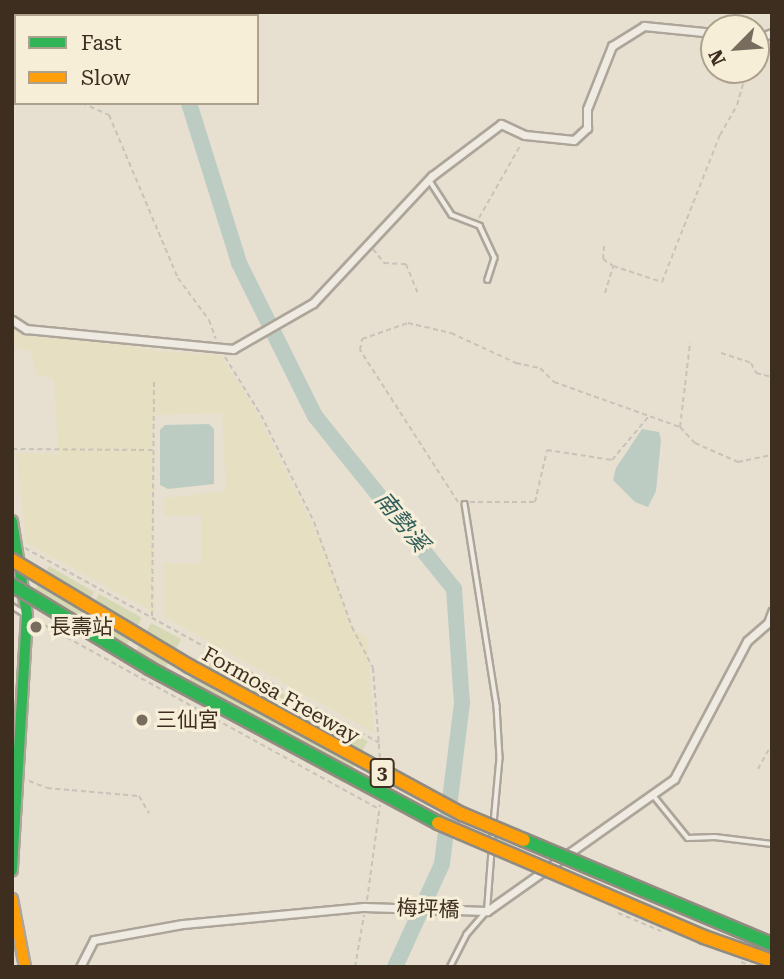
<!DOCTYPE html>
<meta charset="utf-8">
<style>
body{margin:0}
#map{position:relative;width:784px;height:979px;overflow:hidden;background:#e7e0d1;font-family:"Roboto Serif","Noto Sans TC",serif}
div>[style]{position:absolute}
.farmland>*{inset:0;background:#e6dfc2}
.green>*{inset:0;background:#d6d7b3;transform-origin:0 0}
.water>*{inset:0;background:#bcccc2}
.river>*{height:16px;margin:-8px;padding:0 8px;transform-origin:8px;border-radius:8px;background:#bcccc2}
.path>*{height:2px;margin-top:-1px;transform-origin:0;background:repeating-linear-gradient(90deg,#c8c2b9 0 5px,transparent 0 8.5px)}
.roads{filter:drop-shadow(2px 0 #ada599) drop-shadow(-2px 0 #ada599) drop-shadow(0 2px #ada599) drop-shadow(0 -2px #ada599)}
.lane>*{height:3.5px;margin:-1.75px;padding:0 1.75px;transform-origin:1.75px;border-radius:1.75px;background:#efebe3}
.street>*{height:7px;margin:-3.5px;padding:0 3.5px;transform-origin:3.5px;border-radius:3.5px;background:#efebe3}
.fast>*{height:10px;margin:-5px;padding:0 5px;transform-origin:5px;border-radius:5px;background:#30b455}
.slow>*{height:10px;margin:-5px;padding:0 5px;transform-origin:5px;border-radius:5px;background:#ff9f0a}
.bridges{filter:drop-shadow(2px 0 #928b80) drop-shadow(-2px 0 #928b80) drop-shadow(0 2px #928b80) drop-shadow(0 -2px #928b80)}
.fast-bridge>*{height:12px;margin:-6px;padding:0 6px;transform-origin:6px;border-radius:6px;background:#30b455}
.slow-bridge>*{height:12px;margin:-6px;padding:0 6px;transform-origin:6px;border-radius:6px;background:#ff9f0a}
.dots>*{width:19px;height:19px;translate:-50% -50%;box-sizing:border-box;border:4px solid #f7eed8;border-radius:50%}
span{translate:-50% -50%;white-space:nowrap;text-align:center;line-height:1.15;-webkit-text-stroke:6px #f7eed8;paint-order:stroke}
.shield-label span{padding:2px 5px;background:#f7eed8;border:2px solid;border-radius:5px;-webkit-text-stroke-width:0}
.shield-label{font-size:19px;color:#3d2e20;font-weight:700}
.poi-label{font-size:21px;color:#3d2e20}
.left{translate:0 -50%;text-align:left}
.street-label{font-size:21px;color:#3d2e20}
.water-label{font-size:23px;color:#2f5d5a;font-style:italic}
.frame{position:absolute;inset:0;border:14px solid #3d2e20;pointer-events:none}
.legend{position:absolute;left:14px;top:14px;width:245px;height:91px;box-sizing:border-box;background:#f7eed8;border:2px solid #ada18e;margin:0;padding:9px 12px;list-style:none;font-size:21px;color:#3d2e20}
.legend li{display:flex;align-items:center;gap:14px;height:35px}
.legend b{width:35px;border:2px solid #ada18e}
.north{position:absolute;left:700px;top:14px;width:70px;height:70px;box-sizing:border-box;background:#f7eed8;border:2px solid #ada18e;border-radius:50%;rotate:245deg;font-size:19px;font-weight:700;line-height:28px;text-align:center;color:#3d2e20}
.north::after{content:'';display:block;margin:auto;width:24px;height:32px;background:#786c5e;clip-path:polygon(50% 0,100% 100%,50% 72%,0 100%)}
</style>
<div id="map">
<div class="farmland">
<i style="clip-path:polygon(12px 319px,32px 329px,160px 351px,220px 355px,258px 414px,329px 558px,353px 631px,367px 636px,374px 733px,164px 617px,163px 563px,202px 563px,201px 515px,164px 516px,165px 498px,226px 491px,222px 413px,153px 415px,155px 613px,26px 543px,16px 453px,58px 454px,54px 378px,36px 376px,30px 350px,12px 348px)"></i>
</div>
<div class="green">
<i style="left:49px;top:566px;width:52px;height:44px;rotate:30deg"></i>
<i style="left:99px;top:594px;width:49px;height:44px;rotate:29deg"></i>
<i style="left:151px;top:623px;width:34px;height:47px;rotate:28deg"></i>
<i style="left:205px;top:651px;width:186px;height:48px;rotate:29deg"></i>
</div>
<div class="water">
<i style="clip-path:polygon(209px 424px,214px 429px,214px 484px,168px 489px,160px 485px,160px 430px,165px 425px)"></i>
<i style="clip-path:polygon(642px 429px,659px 432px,661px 440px,656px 491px,648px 507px,635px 502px,613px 480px,616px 468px)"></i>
</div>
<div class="river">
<i style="left:163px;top:12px;width:4px;rotate:76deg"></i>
<i style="left:189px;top:103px;width:168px;rotate:72.6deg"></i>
<i style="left:239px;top:263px;width:171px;rotate:63.6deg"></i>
<i style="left:315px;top:416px;width:222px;rotate:51.2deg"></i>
<i style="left:454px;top:589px;width:114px;rotate:86deg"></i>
<i style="left:462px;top:703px;width:162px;rotate:97.1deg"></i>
<i style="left:442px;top:864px;width:113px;rotate:114.5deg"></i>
</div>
<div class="path">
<i style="left:12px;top:71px;width:4px;rotate:27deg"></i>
<i style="left:82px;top:103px;width:30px;rotate:24deg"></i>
<i style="left:109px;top:115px;width:177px;rotate:67.1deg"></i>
<i style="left:178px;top:278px;width:52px;rotate:53.6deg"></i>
<i style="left:209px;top:320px;width:20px;rotate:70deg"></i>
<i style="left:479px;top:218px;width:85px;rotate:-60.4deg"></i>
<i style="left:604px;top:246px;width:13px;rotate:94deg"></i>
<i style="left:603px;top:259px;width:12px;rotate:35deg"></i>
<i style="left:613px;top:266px;width:52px;rotate:18.1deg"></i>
<i style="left:662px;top:282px;width:158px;rotate:-68.5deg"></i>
<i style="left:720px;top:135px;width:34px;rotate:-60deg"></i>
<i style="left:737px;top:105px;width:36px;rotate:-74deg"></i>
<i style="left:373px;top:249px;width:18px;rotate:52deg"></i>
<i style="left:384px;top:263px;width:22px;rotate:3deg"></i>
<i style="left:406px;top:264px;width:32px;rotate:68deg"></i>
<i style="left:605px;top:293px;width:27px;rotate:-73deg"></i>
<i style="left:721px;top:353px;width:32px;rotate:18deg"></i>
<i style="left:751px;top:363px;width:11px;rotate:63deg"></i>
<i style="left:756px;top:373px;width:16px;rotate:14deg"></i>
<i style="left:225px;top:357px;width:68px;rotate:58.2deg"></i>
<i style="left:261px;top:415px;width:119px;rotate:63.6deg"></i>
<i style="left:314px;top:522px;width:112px;rotate:70.1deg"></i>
<i style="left:352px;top:627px;width:46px;rotate:62.9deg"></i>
<i style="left:373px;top:668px;width:90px;rotate:85.6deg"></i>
<i style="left:680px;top:427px;width:85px;rotate:-83.2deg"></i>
<i style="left:12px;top:449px;width:140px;rotate:0.4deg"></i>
<i style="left:458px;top:502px;width:181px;rotate:-122.8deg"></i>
<i style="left:360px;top:350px;width:11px;rotate:-80deg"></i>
<i style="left:362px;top:339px;width:49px;rotate:-19.2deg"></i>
<i style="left:408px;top:323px;width:44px;rotate:13.1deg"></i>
<i style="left:451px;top:333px;width:72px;rotate:24.8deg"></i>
<i style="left:516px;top:363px;width:25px;rotate:12deg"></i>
<i style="left:540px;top:368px;width:20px;rotate:45deg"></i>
<i style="left:554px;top:382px;width:134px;rotate:19.7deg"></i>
<i style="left:680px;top:427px;width:22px;rotate:47deg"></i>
<i style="left:695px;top:443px;width:47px;rotate:23.8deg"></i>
<i style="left:738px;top:462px;width:35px;rotate:-12deg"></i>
<i style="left:470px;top:502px;width:65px"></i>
<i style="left:535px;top:502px;width:53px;rotate:-77deg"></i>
<i style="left:547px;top:450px;width:66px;rotate:8.7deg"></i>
<i style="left:612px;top:460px;width:57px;rotate:-49.9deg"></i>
<i style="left:25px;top:548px;width:404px;rotate:28.8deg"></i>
<i style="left:152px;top:616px;width:237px;rotate:-89.5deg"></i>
<i style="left:37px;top:621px;width:390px;rotate:28.8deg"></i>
<i style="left:758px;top:769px;width:29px;rotate:-61deg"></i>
<i style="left:29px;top:781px;width:19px;rotate:21deg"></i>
<i style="left:47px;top:788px;width:92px;rotate:5deg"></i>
<i style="left:139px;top:796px;width:20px;rotate:60deg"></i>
<i style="left:367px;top:900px;width:96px;rotate:-82.2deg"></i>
<i style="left:618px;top:913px;width:47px;rotate:22.7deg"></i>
<i style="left:741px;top:962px;width:13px;rotate:23deg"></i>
<i style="left:355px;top:967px;width:53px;rotate:-80.2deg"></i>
</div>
<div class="roads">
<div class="lane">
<i style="left:430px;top:181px;width:40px;rotate:57.1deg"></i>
<i style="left:452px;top:215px;width:30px;rotate:21deg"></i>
<i style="left:480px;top:226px;width:35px;rotate:65deg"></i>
<i style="left:495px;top:258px;width:23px;rotate:108deg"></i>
<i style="left:465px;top:504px;width:205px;rotate:81deg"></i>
<i style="left:497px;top:706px;width:52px;rotate:86.7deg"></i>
<i style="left:500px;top:758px;width:66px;rotate:95.2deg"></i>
<i style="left:12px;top:606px;width:15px;rotate:32deg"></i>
<i style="left:654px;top:796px;width:54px;rotate:51deg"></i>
<i style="left:688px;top:838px;width:27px;rotate:-2deg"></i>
<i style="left:715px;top:837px;width:57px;rotate:7deg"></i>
<i style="left:450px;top:967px;width:36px;rotate:-63deg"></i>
<i style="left:466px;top:935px;width:32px;rotate:-49deg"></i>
<i style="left:487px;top:911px;width:79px;rotate:-85.7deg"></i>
</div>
<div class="street">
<i style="left:756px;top:39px;width:17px;rotate:-21deg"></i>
<i style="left:12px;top:320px;width:17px;rotate:33deg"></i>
<i style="left:26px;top:329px;width:208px;rotate:5.5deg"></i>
<i style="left:233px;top:349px;width:92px;rotate:-29.9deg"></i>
<i style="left:313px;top:303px;width:174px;rotate:-46.9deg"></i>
<i style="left:432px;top:176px;width:86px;rotate:-37deg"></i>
<i style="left:501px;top:124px;width:26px;rotate:25deg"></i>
<i style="left:525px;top:135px;width:49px;rotate:5.8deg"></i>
<i style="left:574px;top:140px;width:18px;rotate:-43deg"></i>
<i style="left:587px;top:128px;width:19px;rotate:-90deg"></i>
<i style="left:587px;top:109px;width:68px;rotate:-68.4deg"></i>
<i style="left:612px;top:46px;width:38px;rotate:-32deg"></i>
<i style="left:644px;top:26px;width:70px;rotate:5.7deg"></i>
<i style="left:80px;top:967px;width:30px;rotate:-63deg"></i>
<i style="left:94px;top:940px;width:90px;rotate:-10.2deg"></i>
<i style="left:183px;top:924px;width:182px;rotate:-5.4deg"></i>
<i style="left:364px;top:907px;width:123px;rotate:1.9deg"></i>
<i style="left:487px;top:911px;width:229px;rotate:-35.2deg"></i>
<i style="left:674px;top:779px;width:156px;rotate:-62.1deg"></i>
<i style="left:747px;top:641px;width:28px;rotate:-41deg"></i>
<i style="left:768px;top:623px;width:12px;rotate:-70deg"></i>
</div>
<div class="fast">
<i style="left:12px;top:521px;width:95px;rotate:80.9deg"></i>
<i style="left:27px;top:615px;width:256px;rotate:93.4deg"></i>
</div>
<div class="slow">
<i style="left:12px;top:899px;width:69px;rotate:79.2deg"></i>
</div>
</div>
<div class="bridges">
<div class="fast-bridge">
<i style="left:12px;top:585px;width:160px;rotate:31.2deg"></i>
<i style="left:149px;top:668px;width:328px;rotate:28.2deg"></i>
<i style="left:524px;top:840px;width:269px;rotate:22.8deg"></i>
</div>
<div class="slow-bridge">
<i style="left:12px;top:560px;width:206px;rotate:30.9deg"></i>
<i style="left:189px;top:666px;width:311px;rotate:28.5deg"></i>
<i style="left:462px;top:814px;width:67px;rotate:22.8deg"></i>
<i style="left:438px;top:823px;width:289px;rotate:23.2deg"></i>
<i style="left:704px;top:937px;width:72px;rotate:19.4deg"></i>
</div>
</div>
<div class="dots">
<i style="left:36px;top:627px;background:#786c5e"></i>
<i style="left:142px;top:720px;background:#786c5e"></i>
</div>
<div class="shield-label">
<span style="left:382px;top:773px">3</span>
</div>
<div class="poi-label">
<span class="left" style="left:50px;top:627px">長壽站</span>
<span class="left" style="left:156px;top:720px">三仙宮</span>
</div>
<div class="street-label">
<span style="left:281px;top:695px;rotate:29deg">Formosa Freeway</span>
<span style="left:428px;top:909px;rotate:2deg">梅坪橋</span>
</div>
<div class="water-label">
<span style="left:401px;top:522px;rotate:51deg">南勢溪</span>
</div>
<div class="frame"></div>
<ul class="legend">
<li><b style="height:9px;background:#30b455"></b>Fast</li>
<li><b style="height:9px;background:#ff9f0a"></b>Slow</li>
</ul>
<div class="north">N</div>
</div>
